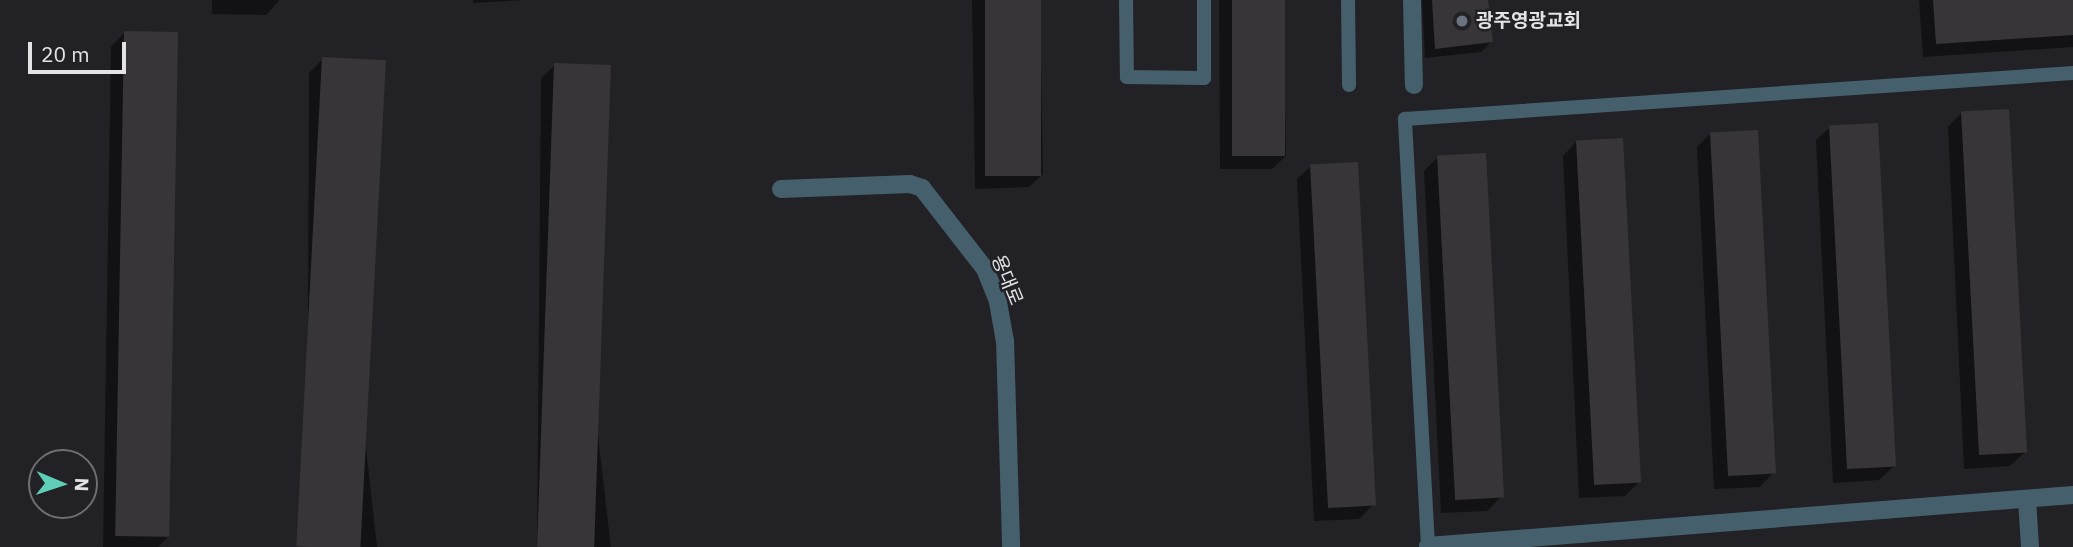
<!DOCTYPE html>
<meta charset="utf-8">
<style>
body{margin:0}
#map{position:relative;width:2073px;height:547px;overflow:hidden;background:#222226;font-family:"IBM Plex Sans","Noto Sans KR",sans-serif}
div>[style]{position:absolute}
.shadow>*{inset:0;background:#0007}
.building>*{inset:0;background:#383538;transform-origin:0 0}
.service>*{height:14px;margin:-7px;padding:0 7px;transform-origin:7px;border-radius:7px;background:#45606c}
.minor>*{height:18px;margin:-9px;padding:0 9px;transform-origin:9px;border-radius:9px;background:#45606c}
.dots>*{width:19px;height:19px;translate:-50% -50%;box-sizing:border-box;border:4px solid #222226;border-radius:50%}
span{translate:-50% -50%;white-space:nowrap;text-align:center;line-height:1.15;-webkit-text-stroke:5px #222226;paint-order:stroke}
.poi-label{font-size:19px;color:#e3e2e5;font-weight:700}
.left{translate:0 -50%;text-align:left}
.street-label{font-size:19px;color:#e3e2e5}
.north{position:absolute;left:28px;top:449px;width:70px;height:70px;box-sizing:border-box;background:#222226;border:2px solid #6f6f72;border-radius:50%;rotate:92deg;font-size:19px;font-weight:700;line-height:28px;text-align:center;color:#e3e2e5}
.north::after{content:'';display:block;margin:auto;width:24px;height:32px;background:#5eceb8;clip-path:polygon(50% 0,100% 100%,50% 72%,0 100%)}
.scale{position:absolute;left:28px;top:42px;width:98px;height:32px;box-sizing:border-box;border:4px solid #e3e2e5;border-top:0;padding-left:9px;font-size:21px;line-height:24px;white-space:nowrap;color:#e3e2e5;-webkit-text-stroke:5px #222226;paint-order:stroke}
</style>
<div id="map">
<div class="shadow">
<i style="clip-path:polygon(212px 0,279px 0,279px 1px,266px 15px,212px 14px)"></i>
<i style="clip-path:polygon(473px 0,526px 0,473px 3px)"></i>
<i style="clip-path:polygon(972px 0,1040px 0,1043px 174px,1029px 187px,975px 189px)"></i>
<i style="clip-path:polygon(1219px 0,1283px 0,1286px 156px,1272px 169px,1220px 169px)"></i>
<i style="clip-path:polygon(1422px 0,1486px 0,1491px 42px,1481px 52px,1425px 58px)"></i>
<i style="clip-path:polygon(1919px 0,2073px 0,2073px 47px,1923px 57px)"></i>
<i style="clip-path:polygon(124px 33px,169px 536px,158px 547px,103px 547px,111px 47px)"></i>
<i style="clip-path:polygon(323px 59px,377px 547px,307px 547px,309px 73px)"></i>
<i style="clip-path:polygon(555px 65px,611px 547px,537px 547px,541px 78px)"></i>
<i style="clip-path:polygon(1961px 113px,2024px 453px,2010px 466px,1964px 469px,1948px 127px)"></i>
<i style="clip-path:polygon(1830px 127px,1893px 467px,1879px 480px,1833px 483px,1816px 140px)"></i>
<i style="clip-path:polygon(1711px 133px,1773px 473px,1760px 487px,1714px 489px,1697px 147px)"></i>
<i style="clip-path:polygon(1576px 142px,1639px 482px,1625px 496px,1579px 498px,1563px 156px)"></i>
<i style="clip-path:polygon(1438px 157px,1501px 497px,1487px 511px,1441px 513px,1424px 171px)"></i>
<i style="clip-path:polygon(1311px 166px,1373px 505px,1359px 519px,1314px 521px,1297px 179px)"></i>
</div>
<div class="building">
<i style="left:985px;top:0;width:56px;height:176px"></i>
<i style="left:1232px;top:0;width:53px;height:156px"></i>
<i style="clip-path:polygon(1432px 0,1488px 0,1493px 42px,1435px 49px)"></i>
<i style="clip-path:polygon(1933px 0,2073px 0,2073px 35px,1936px 44px)"></i>
<i style="left:124px;top:31px;width:54px;height:505px;rotate:1deg"></i>
<i style="left:322px;top:57px;width:64px;height:490px;rotate:3deg"></i>
<i style="left:554px;top:63px;width:57px;height:484px;rotate:2deg"></i>
<i style="left:2009px;top:109px;width:344px;height:48px;rotate:87deg"></i>
<i style="left:1878px;top:123px;width:344px;height:49px;rotate:87deg"></i>
<i style="left:1758px;top:130px;width:344px;height:48px;rotate:87deg"></i>
<i style="left:1623px;top:138px;width:345px;height:47px;rotate:87deg"></i>
<i style="left:1486px;top:153px;width:345px;height:49px;rotate:87deg"></i>
<i style="left:1358px;top:162px;width:344px;height:48px;rotate:87deg"></i>
</div>
<div class="service">
<i style="left:1126px;top:0;width:77px;rotate:89.3deg"></i>
<i style="left:1127px;top:77px;width:77px;rotate:0.7deg"></i>
<i style="left:1204px;top:78px;width:78px;rotate:-90deg"></i>
<i style="left:1348px;top:0;width:85px;rotate:89.3deg"></i>
<i style="left:1428px;top:546px;width:428px;rotate:-93.1deg"></i>
<i style="left:1405px;top:119px;width:670px;rotate:-3.94deg"></i>
</div>
<div class="minor">
<i style="left:1412px;top:0;width:85px;rotate:88.7deg"></i>
<i style="left:781px;top:189px;width:129px;rotate:-2.2deg"></i>
<i style="left:910px;top:184px;width:13px;rotate:18deg"></i>
<i style="left:922px;top:188px;width:103px;rotate:52.1deg"></i>
<i style="left:985px;top:269px;width:35px;rotate:68deg"></i>
<i style="left:998px;top:302px;width:39px;rotate:80deg"></i>
<i style="left:1005px;top:340px;width:207px;rotate:88.3deg"></i>
<i style="left:2027px;top:499px;width:48px;rotate:86.4deg"></i>
<i style="left:1428px;top:546px;width:647px;rotate:-4.52deg"></i>
</div>
<div class="dots">
<i style="left:1462px;top:21px;background:#6b7280"></i>
</div>
<div class="poi-label">
<span class="left" style="left:1476px;top:21px">광주영광교회</span>
</div>
<div class="street-label">
<span style="left:1007px;top:280px;rotate:68deg">용대로</span>
</div>
<div class="north">N</div>
<div class="scale">20 m</div>
</div>
